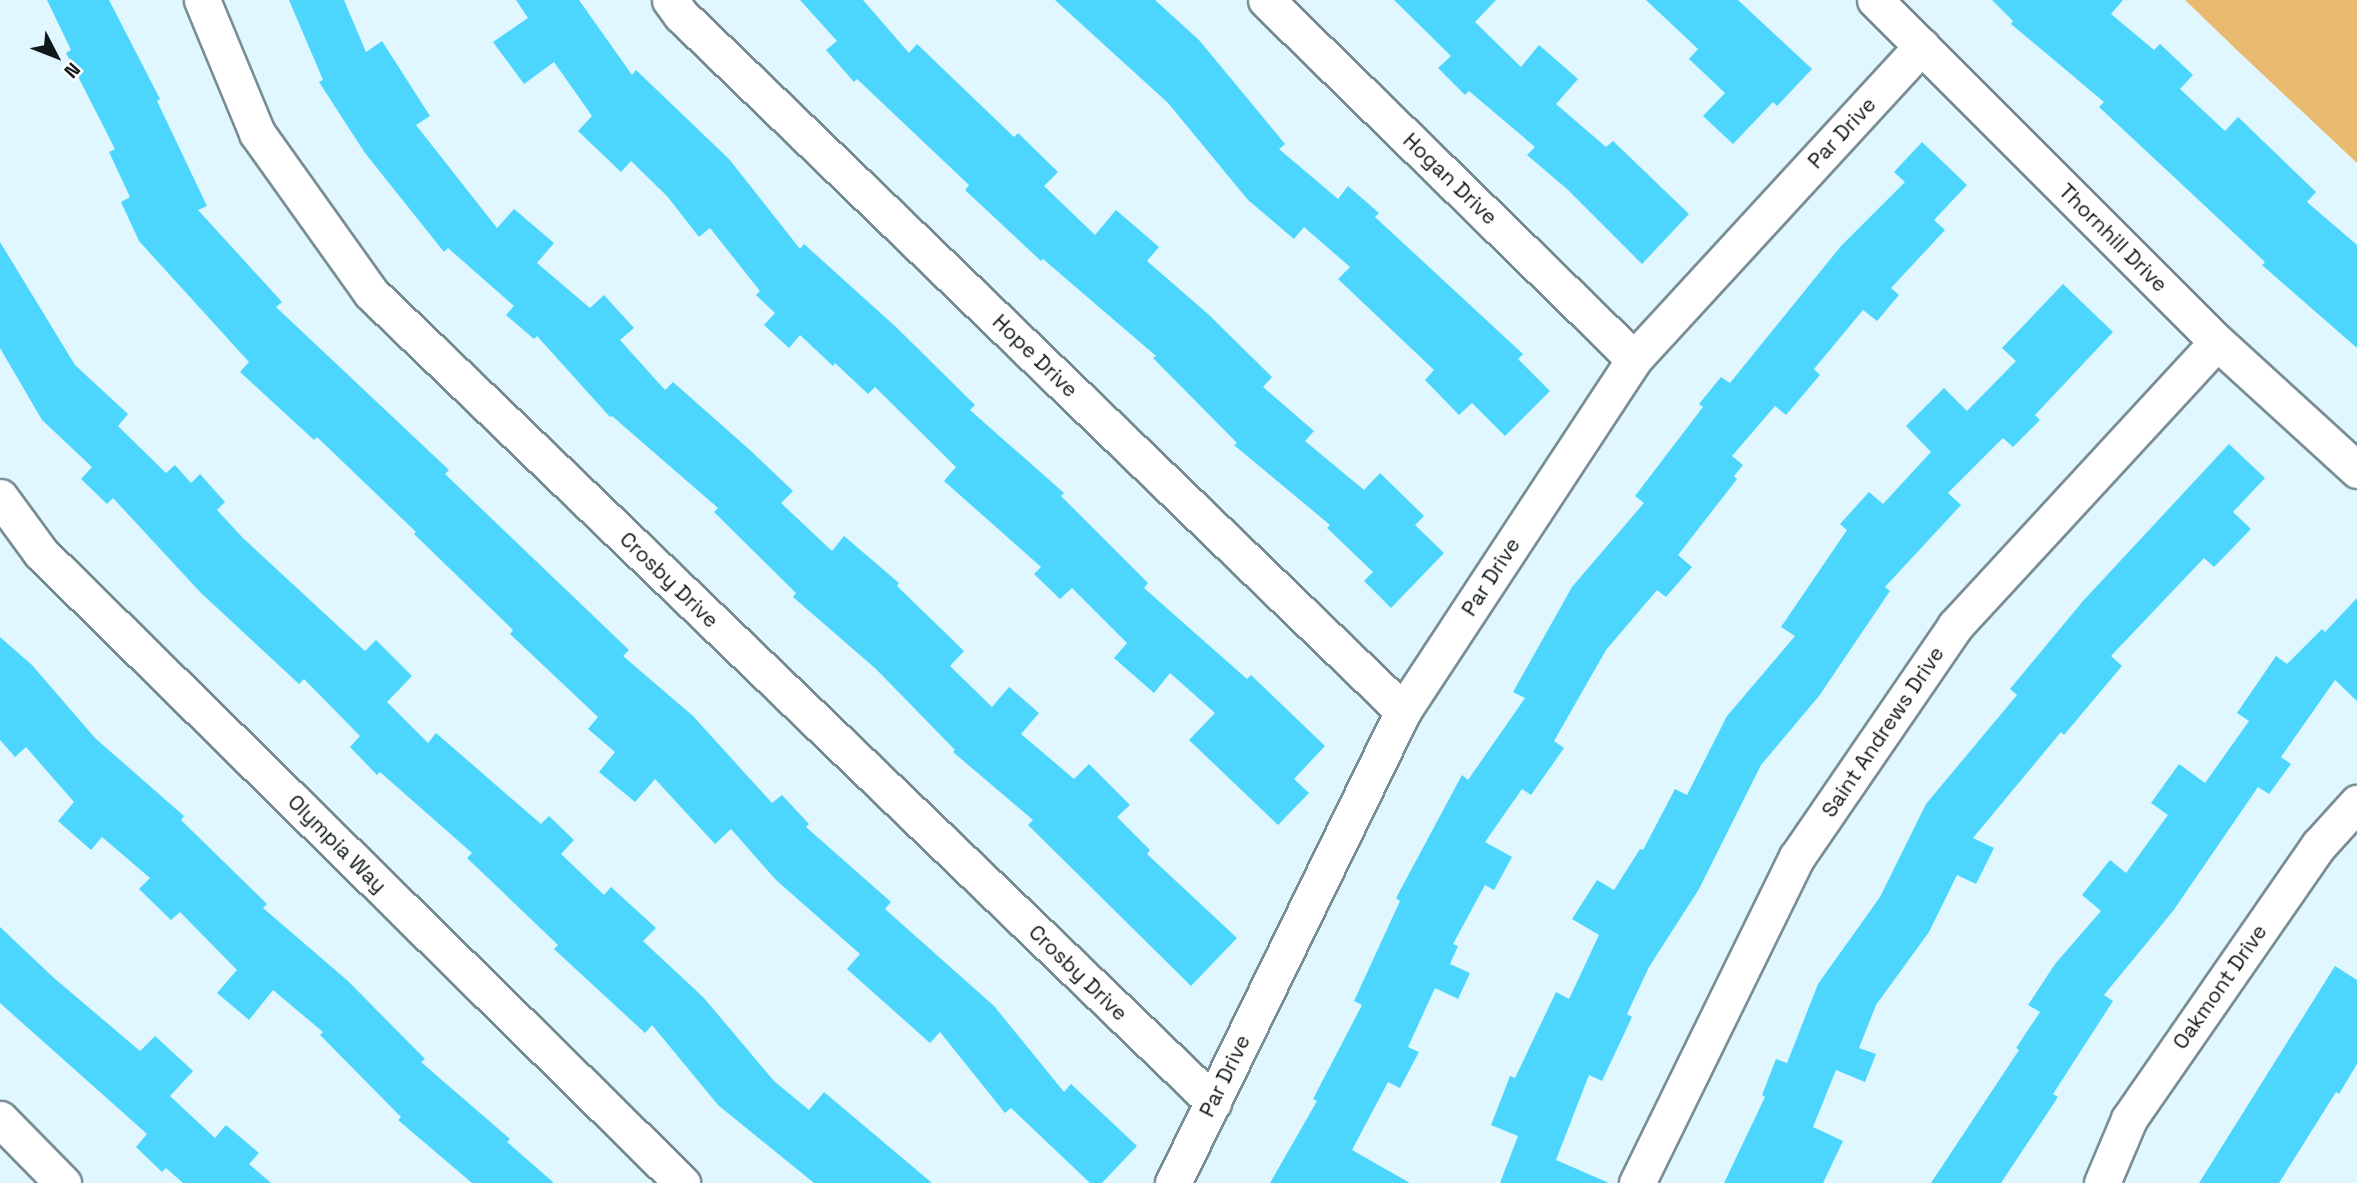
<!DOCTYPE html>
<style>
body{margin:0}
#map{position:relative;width:2357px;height:1183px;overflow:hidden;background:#e1f7ff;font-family:"Space Grotesk",sans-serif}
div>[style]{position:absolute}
.green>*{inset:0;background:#eab970}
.building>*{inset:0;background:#4cd6fe}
.roads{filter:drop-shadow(2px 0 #798d94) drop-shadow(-2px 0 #798d94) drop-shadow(0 2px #798d94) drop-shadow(0 -2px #798d94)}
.minor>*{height:35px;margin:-17.5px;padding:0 17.5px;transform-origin:17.5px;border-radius:17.5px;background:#fff}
span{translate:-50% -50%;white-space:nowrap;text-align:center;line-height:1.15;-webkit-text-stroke:6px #fff;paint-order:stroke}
.street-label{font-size:21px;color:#10171a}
.north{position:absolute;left:21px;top:21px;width:70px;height:70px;-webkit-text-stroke:5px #fff;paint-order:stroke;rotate:132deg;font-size:19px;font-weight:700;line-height:28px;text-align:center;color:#10171a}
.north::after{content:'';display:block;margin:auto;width:24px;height:32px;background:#10171a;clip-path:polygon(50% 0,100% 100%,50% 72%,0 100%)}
</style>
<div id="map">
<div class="green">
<i style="clip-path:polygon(2185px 0,2357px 0,2357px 163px,2240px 53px)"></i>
</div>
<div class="building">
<i style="clip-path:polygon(47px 0,109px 0,160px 99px,157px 101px,207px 206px,198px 210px,282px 302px,276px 307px,449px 470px,445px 474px,629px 650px,623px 656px,693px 716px,772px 803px,782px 795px,809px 824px,806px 827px,891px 902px,885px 909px,994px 1006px,1064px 1092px,1071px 1084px,1137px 1146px,1102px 1183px,1090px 1183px,1011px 1108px,1005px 1113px,940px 1032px,930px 1043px,847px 969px,860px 954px,776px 880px,731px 829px,715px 844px,655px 779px,635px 802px,599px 772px,615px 752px,588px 729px,598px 717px,510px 634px,513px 630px,414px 534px,416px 532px,317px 437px,314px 440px,240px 372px,249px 362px,139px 241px,121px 202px,130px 197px,109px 152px,115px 149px,66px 53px,71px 50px)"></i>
<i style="clip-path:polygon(289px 0,344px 0,366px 52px,382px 41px,430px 116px,416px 125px,497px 228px,514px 209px,554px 243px,537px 263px,590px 308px,604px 295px,634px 328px,620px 340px,665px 390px,673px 382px,751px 451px,793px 491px,781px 503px,832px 551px,844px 536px,899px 583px,897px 586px,964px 651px,950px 666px,992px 707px,1009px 687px,1039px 713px,1021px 734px,1074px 779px,1089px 764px,1130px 805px,1117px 817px,1150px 850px,1147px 854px,1237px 938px,1191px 986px,1028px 825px,1033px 820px,953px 752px,955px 750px,876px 669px,793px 597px,796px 593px,714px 512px,718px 508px,612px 416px,610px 417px,537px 336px,534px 339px,506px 315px,514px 306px,448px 248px,444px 252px,365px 153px,319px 82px,323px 80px)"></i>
<i style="clip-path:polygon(516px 0,579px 0,632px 75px,636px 70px,729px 159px,800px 249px,804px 244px,896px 327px,975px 405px,970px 410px,1064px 493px,1061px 496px,1148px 583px,1144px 588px,1247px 679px,1251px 675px,1325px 746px,1294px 779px,1309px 793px,1278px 825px,1189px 740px,1215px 713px,1170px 673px,1154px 693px,1114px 658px,1127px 643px,1072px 588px,1060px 599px,1034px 574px,1041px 567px,944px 481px,956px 467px,875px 387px,868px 394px,835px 363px,833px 366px,800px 335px,789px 348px,764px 325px,775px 313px,756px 295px,760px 291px,710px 228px,699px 237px,667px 196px,631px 161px,621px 172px,578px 131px,592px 116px,554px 62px,524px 84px,493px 42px,528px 18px)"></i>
<i style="clip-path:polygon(800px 0,863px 0,909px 53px,917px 44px,1014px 137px,1018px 133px,1058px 172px,1044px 186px,1095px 235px,1116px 210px,1159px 247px,1147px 261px,1208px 314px,1272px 377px,1263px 387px,1314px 431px,1305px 441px,1364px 490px,1380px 473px,1424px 516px,1415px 525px,1444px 553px,1391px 608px,1364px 581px,1373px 572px,1327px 528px,1330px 525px,1234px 445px,1237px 443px,1153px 358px,1156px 356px,1043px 259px,1041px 261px,965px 190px,969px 185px,857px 79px,854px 82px,826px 50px,837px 41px)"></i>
<i style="clip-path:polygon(1055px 0,1155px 0,1199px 40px,1285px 144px,1279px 149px,1338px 199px,1348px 186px,1379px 213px,1375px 217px,1523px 354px,1518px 359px,1550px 391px,1505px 436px,1472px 403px,1459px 415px,1425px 380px,1434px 370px,1338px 279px,1350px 267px,1304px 227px,1294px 239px,1248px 200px,1168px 103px)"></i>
<i style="clip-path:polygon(1394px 0,1496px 0,1475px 22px,1521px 67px,1539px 45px,1578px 79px,1556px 104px,1606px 147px,1613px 141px,1689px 214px,1642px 264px,1567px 189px,1527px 155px,1535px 147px,1469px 91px,1465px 95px,1438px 68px,1451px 56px)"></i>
<i style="clip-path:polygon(1646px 0,1738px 0,1812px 69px,1777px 106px,1773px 102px,1733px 144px,1703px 116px,1725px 93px,1689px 59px,1698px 49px)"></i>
<i style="clip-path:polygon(1992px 0,2123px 0,2111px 14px,2154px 50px,2160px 44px,2193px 75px,2180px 89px,2225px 131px,2238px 117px,2316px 192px,2307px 202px,2357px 245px,2357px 348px,2262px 265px,2265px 262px,2099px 107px,2104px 102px,2011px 24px,2013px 21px)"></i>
<i style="clip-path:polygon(1922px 142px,1967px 185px,1934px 220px,1945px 230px,1891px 288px,1899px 295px,1877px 321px,1863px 310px,1814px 369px,1820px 375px,1786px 415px,1775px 406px,1732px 456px,1743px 465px,1734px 476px,1737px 479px,1678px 555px,1692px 567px,1666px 597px,1657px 590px,1606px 650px,1554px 741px,1564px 748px,1531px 795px,1522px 789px,1485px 842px,1512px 857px,1494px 890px,1485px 885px,1453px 944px,1458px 946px,1450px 964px,1470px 973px,1458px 999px,1435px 988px,1408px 1047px,1419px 1052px,1400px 1088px,1388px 1082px,1352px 1150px,1410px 1183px,1270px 1183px,1317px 1101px,1313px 1099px,1362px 1005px,1354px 1001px,1400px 901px,1396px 898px,1462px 775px,1468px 780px,1525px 698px,1513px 692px,1572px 587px,1644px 503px,1635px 496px,1703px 407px,1699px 404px,1721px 377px,1730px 383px,1841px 246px,1905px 182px,1894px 172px)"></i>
<i style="clip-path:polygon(0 242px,75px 365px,128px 414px,118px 426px,166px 473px,175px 465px,191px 483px,200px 474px,225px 502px,217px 510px,243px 538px,365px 651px,376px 640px,412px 676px,387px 702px,428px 743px,436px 733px,541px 824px,549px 816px,574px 840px,561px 854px,604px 895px,611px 887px,656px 928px,643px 941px,704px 998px,774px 1081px,809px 1110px,824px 1092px,932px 1183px,814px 1183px,718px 1105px,652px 1025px,645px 1033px,554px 949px,558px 945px,467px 858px,472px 853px,380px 772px,377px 775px,350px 747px,360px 736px,304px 679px,299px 684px,201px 593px,113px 498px,107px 504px,81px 479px,92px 467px,42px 420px,0 348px)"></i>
<i style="clip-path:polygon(2063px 284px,2113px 332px,2035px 415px,2040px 420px,2013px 447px,2003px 438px,1948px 493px,1961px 505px,1885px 587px,1890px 591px,1819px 696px,1761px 765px,1699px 889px,1649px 967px,1627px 1014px,1632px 1017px,1602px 1081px,1589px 1075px,1556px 1160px,1609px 1183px,1500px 1183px,1518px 1136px,1491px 1125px,1510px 1076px,1515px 1078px,1556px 992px,1569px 999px,1599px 935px,1572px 919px,1597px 880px,1614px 890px,1640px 849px,1643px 850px,1675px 789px,1687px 795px,1727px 716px,1795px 636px,1781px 627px,1847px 530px,1840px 524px,1869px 492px,1883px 504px,1931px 452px,1906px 426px,1944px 388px,1967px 411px,2016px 361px,2002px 348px)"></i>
<i style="clip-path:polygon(2229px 444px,2265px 478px,2233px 512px,2251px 529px,2214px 567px,2204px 558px,2111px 656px,2122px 666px,2064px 735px,2061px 732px,1973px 838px,1994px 848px,1976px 884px,1957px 875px,1929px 932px,1876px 1005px,1859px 1048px,1876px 1054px,1865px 1082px,1836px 1070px,1813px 1127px,1843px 1141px,1823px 1183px,1724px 1183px,1765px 1097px,1762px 1095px,1776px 1059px,1787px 1063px,1818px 984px,1880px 897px,1926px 804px,2017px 695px,2010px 689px,2083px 601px)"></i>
<i style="clip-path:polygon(2357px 598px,2357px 701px,2335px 680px,2281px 757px,2291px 764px,2269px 794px,2258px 787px,2173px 911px,2104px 995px,2113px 1001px,2053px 1094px,2058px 1097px,2001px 1183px,1931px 1183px,2019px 1050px,2016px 1048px,2040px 1012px,2028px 1005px,2055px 964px,2101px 911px,2082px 895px,2110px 860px,2126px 873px,2168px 815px,2151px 803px,2179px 764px,2205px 783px,2249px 721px,2237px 713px,2276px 656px,2287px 664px,2322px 629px,2325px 632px)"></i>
<i style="clip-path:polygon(0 637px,32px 665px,95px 738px,184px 816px,181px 820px,267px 904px,263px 908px,348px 981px,425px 1059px,421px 1062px,510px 1139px,507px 1142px,554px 1183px,472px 1183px,398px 1120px,401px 1117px,320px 1035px,323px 1032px,273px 990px,249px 1020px,217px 993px,237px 970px,180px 912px,171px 920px,139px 889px,150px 878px,102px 837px,91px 850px,58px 821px,74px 802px,26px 747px,15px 757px,0 740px)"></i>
<i style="clip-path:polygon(0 927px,54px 978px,140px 1051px,155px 1036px,193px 1071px,170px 1096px,215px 1138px,226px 1125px,259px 1153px,249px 1164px,271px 1183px,183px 1183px,166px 1168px,162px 1172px,136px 1147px,147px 1134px,0 1003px)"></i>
<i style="clip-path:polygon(2335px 966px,2357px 980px,2357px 1064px,2339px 1094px,2336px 1092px,2279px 1183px,2199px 1183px)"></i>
</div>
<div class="roads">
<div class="minor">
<i style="left:202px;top:0;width:144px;rotate:67.5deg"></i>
<i style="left:257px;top:133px;width:196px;rotate:54.5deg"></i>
<i style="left:371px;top:293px;width:1168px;rotate:43.85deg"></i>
<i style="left:670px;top:0;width:19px;rotate:54deg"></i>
<i style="left:681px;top:15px;width:1003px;rotate:43.95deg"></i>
<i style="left:1266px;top:0;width:514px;rotate:44.29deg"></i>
<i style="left:1875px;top:0;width:484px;rotate:45deg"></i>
<i style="left:2217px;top:342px;width:190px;rotate:42.4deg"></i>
<i style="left:0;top:497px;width:69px;rotate:53.8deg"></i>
<i style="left:41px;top:553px;width:899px;rotate:44.5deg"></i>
<i style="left:0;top:1119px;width:90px;rotate:45.5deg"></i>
<i style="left:1173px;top:1183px;width:525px;rotate:-64.02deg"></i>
<i style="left:1403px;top:711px;width:421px;rotate:-56.7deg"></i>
<i style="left:1634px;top:359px;width:425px;rotate:-47.4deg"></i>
<i style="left:1637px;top:1183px;width:363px;rotate:-63.9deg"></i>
<i style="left:1797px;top:857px;width:280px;rotate:-55.6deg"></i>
<i style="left:1955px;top:626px;width:386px;rotate:-47.3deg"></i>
<i style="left:2102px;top:1183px;width:69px;rotate:-67.1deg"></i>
<i style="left:2129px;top:1119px;width:333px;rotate:-55.3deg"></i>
<i style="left:2319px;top:845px;width:57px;rotate:-47.9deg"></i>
</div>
</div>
<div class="street-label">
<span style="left:1842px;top:133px;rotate:-47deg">Par Drive</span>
<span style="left:1450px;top:179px;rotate:44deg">Hogan Drive</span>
<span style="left:2113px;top:238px;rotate:45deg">Thornhill Drive</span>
<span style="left:1035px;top:356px;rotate:44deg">Hope Drive</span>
<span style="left:1491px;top:577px;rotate:-57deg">Par Drive</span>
<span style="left:669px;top:580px;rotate:44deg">Crosby Drive</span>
<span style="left:1883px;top:732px;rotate:-56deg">Saint Andrews Drive</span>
<span style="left:337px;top:844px;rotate:45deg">Olympia Way</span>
<span style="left:1078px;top:973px;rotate:44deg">Crosby Drive</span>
<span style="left:2220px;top:987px;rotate:-55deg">Oakmont Drive</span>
<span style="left:1225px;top:1076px;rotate:-64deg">Par Drive</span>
</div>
<div class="north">N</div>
</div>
